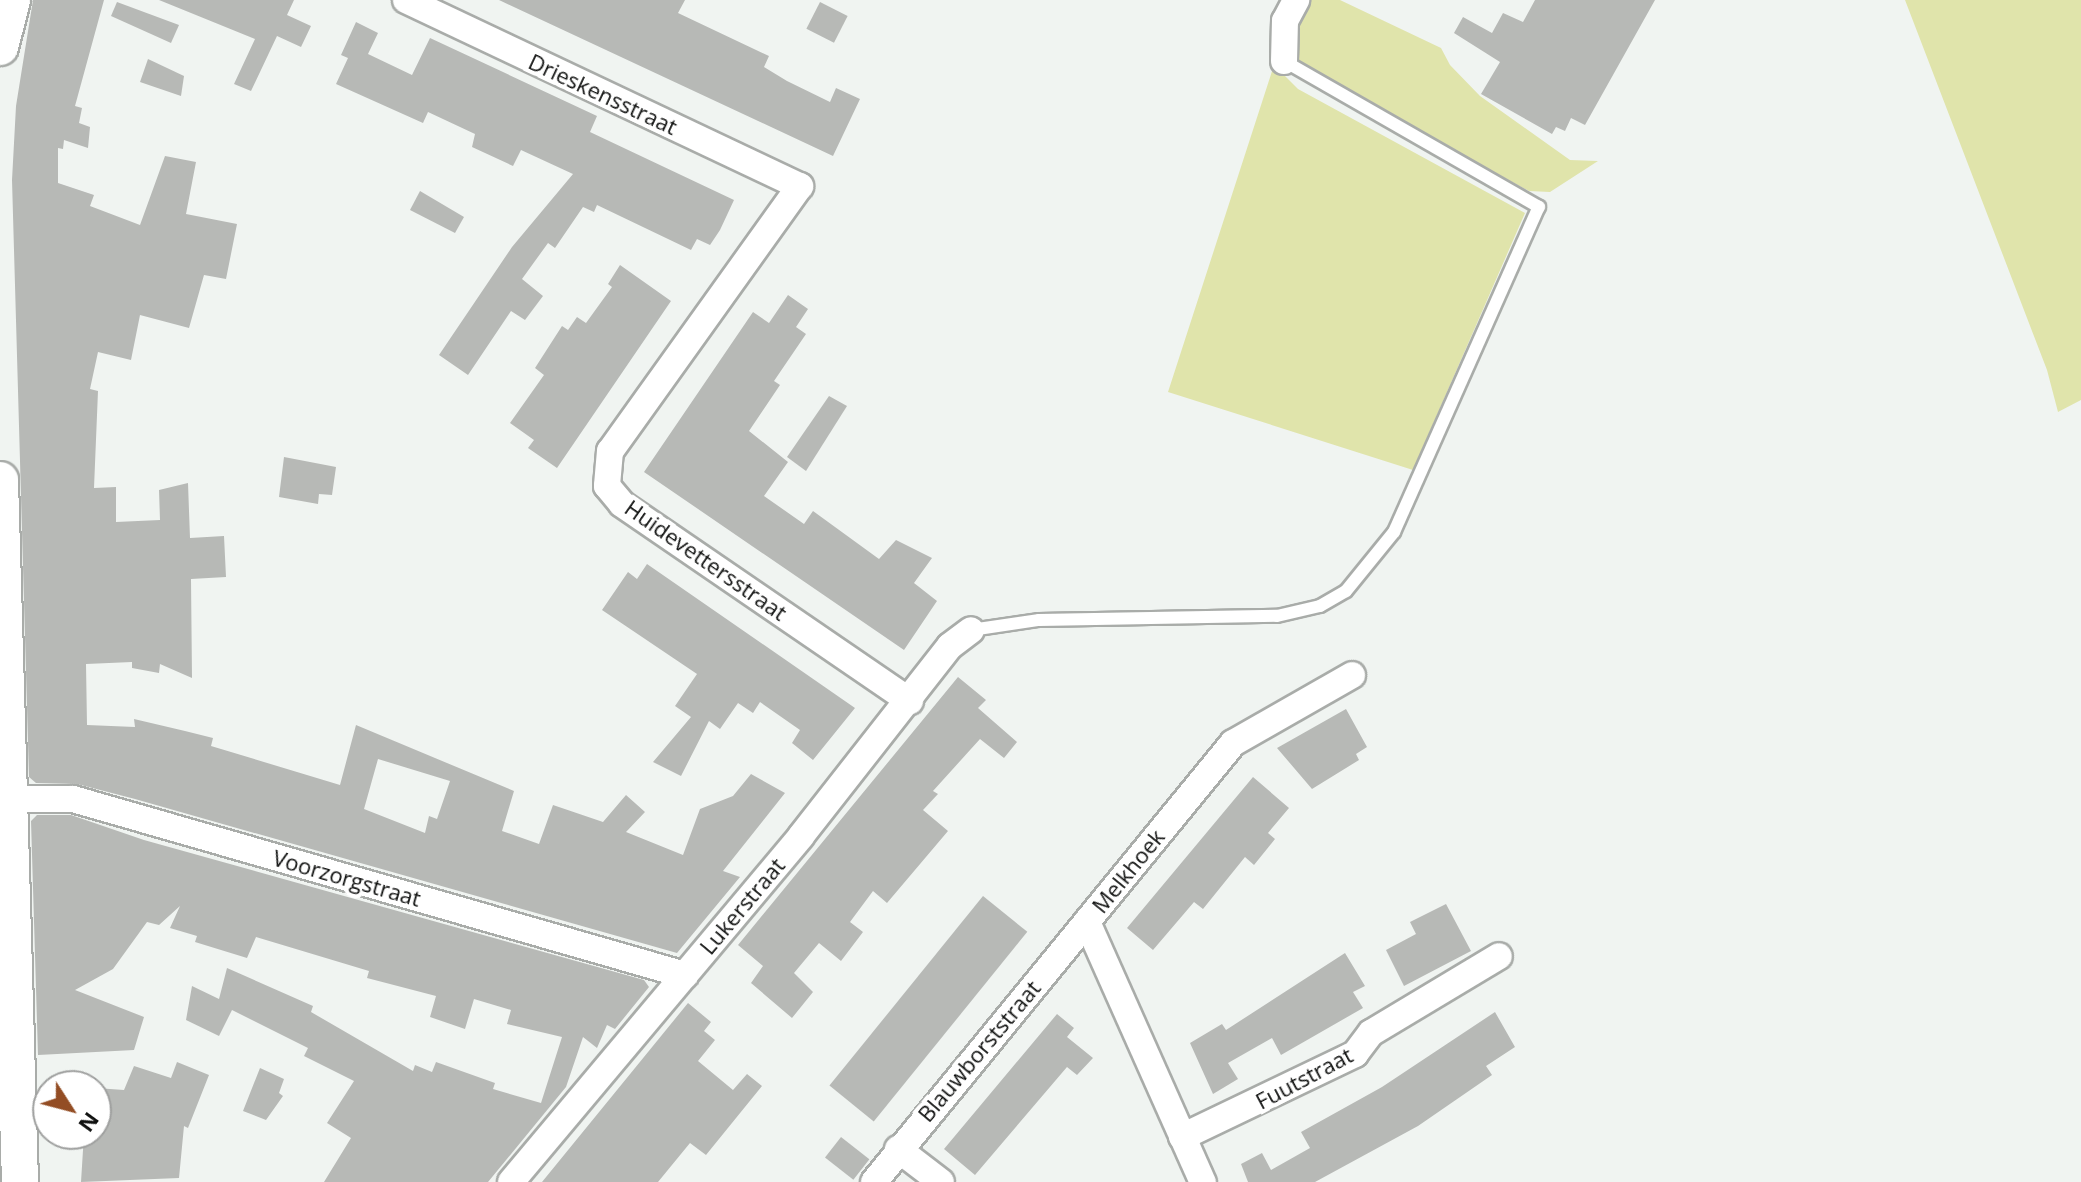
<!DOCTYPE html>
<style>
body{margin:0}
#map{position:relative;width:2081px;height:1182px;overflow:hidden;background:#f0f4f1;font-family:"Open Sans",sans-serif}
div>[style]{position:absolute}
.green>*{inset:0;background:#e0e4ab}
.building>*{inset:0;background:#b7b9b6;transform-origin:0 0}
.roads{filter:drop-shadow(2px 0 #a9aca9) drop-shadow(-2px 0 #a9aca9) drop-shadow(0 2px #a9aca9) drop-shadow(0 -2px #a9aca9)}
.lane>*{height:12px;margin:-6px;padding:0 6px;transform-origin:6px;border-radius:6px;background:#fff}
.street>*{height:26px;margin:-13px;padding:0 13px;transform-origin:13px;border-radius:13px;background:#fff}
.secondary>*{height:36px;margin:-18px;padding:0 18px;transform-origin:18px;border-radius:18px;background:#fff}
span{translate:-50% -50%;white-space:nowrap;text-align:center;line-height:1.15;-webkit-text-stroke:8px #fff;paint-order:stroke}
.street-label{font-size:22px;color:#101110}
.north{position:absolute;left:32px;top:1070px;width:80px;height:80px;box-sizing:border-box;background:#fff;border:2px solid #9fa09f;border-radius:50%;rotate:126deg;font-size:22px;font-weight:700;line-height:32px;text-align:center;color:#101110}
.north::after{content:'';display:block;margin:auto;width:28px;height:36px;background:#934d24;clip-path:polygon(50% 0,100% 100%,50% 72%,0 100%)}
</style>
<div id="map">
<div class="green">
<i style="clip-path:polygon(1309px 0,1340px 0,1441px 48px,1450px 65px,1480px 96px,1570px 160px,1598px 161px,1550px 192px,1529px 191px,1305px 70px,1294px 54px,1295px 20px)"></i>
<i style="clip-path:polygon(1905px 0,2081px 0,2081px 400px,2058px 412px,2047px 370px)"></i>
<i style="clip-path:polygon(1274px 65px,1298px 89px,1525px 213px,1413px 470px,1168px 392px)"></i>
</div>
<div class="building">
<i style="clip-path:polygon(evenodd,33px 0,104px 0,75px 106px,82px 108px,79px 123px,90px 127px,88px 148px,64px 140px,63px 149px,58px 148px,58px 183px,94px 195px,90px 206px,140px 225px,165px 156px,196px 162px,186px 214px,237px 224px,226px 279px,204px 275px,189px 328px,140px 315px,131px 360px,98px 352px,90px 389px,98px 391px,94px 488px,116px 487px,116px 522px,160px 520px,159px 490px,188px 483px,190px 538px,224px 536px,226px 577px,191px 579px,192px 678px,160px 664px,159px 673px,132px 668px,132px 662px,86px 664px,87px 725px,135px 727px,134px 719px,185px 731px,213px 738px,211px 746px,340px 785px,356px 725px,514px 791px,502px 831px,539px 844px,553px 805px,603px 822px,626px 795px,645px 812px,626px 832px,683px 855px,700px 809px,733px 796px,751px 774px,785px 793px,723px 871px,740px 877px,677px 953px,135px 799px,77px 784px,36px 783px,29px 777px,12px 180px,16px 106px,33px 0,378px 759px,450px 781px,437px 819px,429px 816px,425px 833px,364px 809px,378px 759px)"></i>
<i style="clip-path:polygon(159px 0,294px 0,287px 15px,311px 26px,301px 47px,277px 36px,251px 91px,234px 84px,255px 39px)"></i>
<i style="clip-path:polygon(499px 0,685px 0,678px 13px,769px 56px,764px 67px,787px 81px,830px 102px,836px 88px,860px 99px,833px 156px)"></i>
<i style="clip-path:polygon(1535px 0,1655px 0,1585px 125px,1571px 118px,1565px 131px,1556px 127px,1552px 134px,1481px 94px,1500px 62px,1454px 33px,1463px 17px,1492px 33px,1503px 13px,1523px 22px)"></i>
<i style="clip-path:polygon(117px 2px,179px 25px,171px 43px,111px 16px)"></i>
<i style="left:820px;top:2px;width:31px;height:30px;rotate:27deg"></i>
<i style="clip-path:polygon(356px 22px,378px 33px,368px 54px,412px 75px,430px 38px,597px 116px,590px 132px,734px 200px,720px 230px,710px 245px,697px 239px,691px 250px,597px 205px,594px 212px,583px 207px,555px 248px,548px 243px,522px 279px,543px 296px,525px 320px,511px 311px,468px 375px,439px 355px,512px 247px,573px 174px,521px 150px,513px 166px,472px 147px,475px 134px,428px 112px,423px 123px,336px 84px,348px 58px,341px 55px)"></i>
<i style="clip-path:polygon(148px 59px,184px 76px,181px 96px,140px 82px)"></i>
<i style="clip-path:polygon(420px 191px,464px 217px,455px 233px,410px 210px)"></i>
<i style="clip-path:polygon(620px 265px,671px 301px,557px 468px,528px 448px,534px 440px,510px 423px,544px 375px,535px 368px,562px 326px,568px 330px,577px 317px,586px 323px,612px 287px,608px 284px)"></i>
<i style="clip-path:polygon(788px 295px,808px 309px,796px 327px,806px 334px,774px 381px,780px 385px,749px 431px,788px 462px,764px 496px,804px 524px,813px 511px,879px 559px,896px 540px,932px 558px,914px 583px,937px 601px,904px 650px,644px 472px,753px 312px,769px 323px)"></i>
<i style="clip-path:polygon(829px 396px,847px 406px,806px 471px,787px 457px)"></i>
<i style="clip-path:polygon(284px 457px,336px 467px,332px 495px,319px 494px,318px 504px,279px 497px)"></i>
<i style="clip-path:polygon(647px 564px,855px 708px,813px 760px,792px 743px,800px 730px,760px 702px,753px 713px,738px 703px,720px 729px,709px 721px,681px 776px,653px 762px,691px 717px,675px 706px,697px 674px,602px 610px,628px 572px,637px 579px)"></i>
<i style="clip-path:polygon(958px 677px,986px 700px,978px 708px,1017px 742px,1004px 758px,980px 739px,933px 791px,938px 794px,923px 810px,948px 831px,887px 903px,873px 891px,850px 922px,863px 932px,841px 961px,819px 943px,794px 973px,813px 992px,792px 1018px,751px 983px,763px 966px,738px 945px)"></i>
<i style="clip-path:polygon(1346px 709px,1367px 747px,1356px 754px,1359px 760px,1312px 789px,1277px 748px)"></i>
<i style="clip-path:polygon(1253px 777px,1289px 808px,1268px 833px,1275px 839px,1254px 865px,1245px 857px,1203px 909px,1194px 902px,1153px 950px,1127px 928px)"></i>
<i style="clip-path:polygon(37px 815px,71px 815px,144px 840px,644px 980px,649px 987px,615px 1029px,607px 1025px,597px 1048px,583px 1037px,566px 1087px,488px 1182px,324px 1182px,351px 1138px,327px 1123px,354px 1081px,304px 1056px,308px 1048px,232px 1010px,219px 1036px,186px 1020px,192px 986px,219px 999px,227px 968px,313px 1006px,311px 1012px,413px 1071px,415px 1065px,432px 1072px,436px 1062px,495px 1083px,493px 1089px,541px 1103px,562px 1037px,507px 1024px,511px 1010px,474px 999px,465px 1029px,430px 1017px,436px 996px,367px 978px,369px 971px,256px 937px,247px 958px,195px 942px,197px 936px,170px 928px,180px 906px,159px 925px,147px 922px,113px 969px,75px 990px,144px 1017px,134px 1050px,38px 1055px,31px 821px)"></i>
<i style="left:983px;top:896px;width:57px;height:244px;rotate:39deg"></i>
<i style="clip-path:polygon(1446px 904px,1471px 951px,1404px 986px,1386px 950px,1416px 934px,1410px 922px)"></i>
<i style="clip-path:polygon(1345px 953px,1365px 986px,1353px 992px,1363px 1008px,1281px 1055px,1272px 1038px,1228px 1063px,1238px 1079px,1213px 1094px,1190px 1043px,1222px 1024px,1226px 1030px)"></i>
<i style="clip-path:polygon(688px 1003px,711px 1022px,704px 1031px,715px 1040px,698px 1061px,733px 1090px,747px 1074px,762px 1086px,706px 1155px,690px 1143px,658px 1182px,542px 1182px)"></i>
<i style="clip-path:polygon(1495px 1012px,1515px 1047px,1486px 1066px,1492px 1075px,1418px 1126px,1315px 1182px,1248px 1182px,1241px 1164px,1262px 1153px,1271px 1170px,1310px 1148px,1301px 1132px,1382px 1087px)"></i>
<i style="clip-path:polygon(1057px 1014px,1074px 1028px,1067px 1037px,1093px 1058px,1077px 1075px,1067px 1067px,975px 1175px,944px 1149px)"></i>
<i style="clip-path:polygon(177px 1062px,209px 1075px,188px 1128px,184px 1126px,179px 1178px,81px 1182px,84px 1134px,96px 1134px,96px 1088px,124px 1090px,134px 1066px,171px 1078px)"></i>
<i style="clip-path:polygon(260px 1068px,284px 1079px,279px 1093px,283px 1096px,266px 1120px,243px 1111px)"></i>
<i style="left:841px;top:1137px;width:36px;height:26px;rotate:38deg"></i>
</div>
<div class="roads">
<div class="lane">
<i style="left:971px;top:630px;width:69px;rotate:-8.4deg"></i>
<i style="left:1039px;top:620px;width:238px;rotate:-1deg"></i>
<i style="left:1277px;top:616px;width:44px;rotate:-13.1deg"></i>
<i style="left:1320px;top:606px;width:30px;rotate:-30deg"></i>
<i style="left:1346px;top:591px;width:76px;rotate:-50.9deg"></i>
<i style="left:1394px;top:532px;width:356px;rotate:-66deg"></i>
<i style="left:1539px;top:207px;width:294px;rotate:-150.2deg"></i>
</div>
<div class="street">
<i style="left:406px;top:0;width:436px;rotate:25.3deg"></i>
<i style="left:800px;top:186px;width:326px;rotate:125.6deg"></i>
<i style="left:610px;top:451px;width:35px;rotate:95deg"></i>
<i style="left:607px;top:486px;width:23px;rotate:50deg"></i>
<i style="left:622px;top:504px;width:349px;rotate:34.4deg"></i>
<i style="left:1284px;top:61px;width:40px;rotate:-88.6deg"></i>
<i style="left:1285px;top:21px;width:24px;rotate:-62deg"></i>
<i style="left:6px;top:799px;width:67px"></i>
<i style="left:73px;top:799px;width:637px;rotate:16.04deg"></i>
<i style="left:1087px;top:922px;width:285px;rotate:66deg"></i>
<i style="left:1182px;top:1137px;width:192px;rotate:-25.6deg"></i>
<i style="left:1355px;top:1054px;width:26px;rotate:-53deg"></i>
<i style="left:1371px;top:1033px;width:149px;rotate:-31deg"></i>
<i style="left:898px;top:1149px;width:54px;rotate:37.5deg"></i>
<i style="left:511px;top:1182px;width:451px;rotate:-50deg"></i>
<i style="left:801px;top:836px;width:241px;rotate:-51.9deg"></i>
<i style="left:950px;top:646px;width:26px;rotate:-37deg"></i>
<i style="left:874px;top:1182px;width:567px;rotate:-50.72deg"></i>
<i style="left:1233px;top:743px;width:137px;rotate:-29.7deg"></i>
</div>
<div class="secondary">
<i style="left:0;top:47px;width:49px;rotate:-75.7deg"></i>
<i style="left:0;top:480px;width:702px;rotate:88.37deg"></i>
</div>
</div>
<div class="street-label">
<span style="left:603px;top:94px;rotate:25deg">Drieskensstraat</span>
<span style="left:706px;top:560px;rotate:35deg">Huidevettersstraat</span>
<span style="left:1128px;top:871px;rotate:-51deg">Melkhoek</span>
<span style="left:347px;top:878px;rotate:16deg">Voorzorgstraat</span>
<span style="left:742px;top:906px;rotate:-50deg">Lukerstraat</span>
<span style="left:979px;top:1051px;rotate:-50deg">Blauwborststraat</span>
<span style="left:1304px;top:1078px;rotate:-28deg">Fuutstraat</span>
</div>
<div class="north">N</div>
</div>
